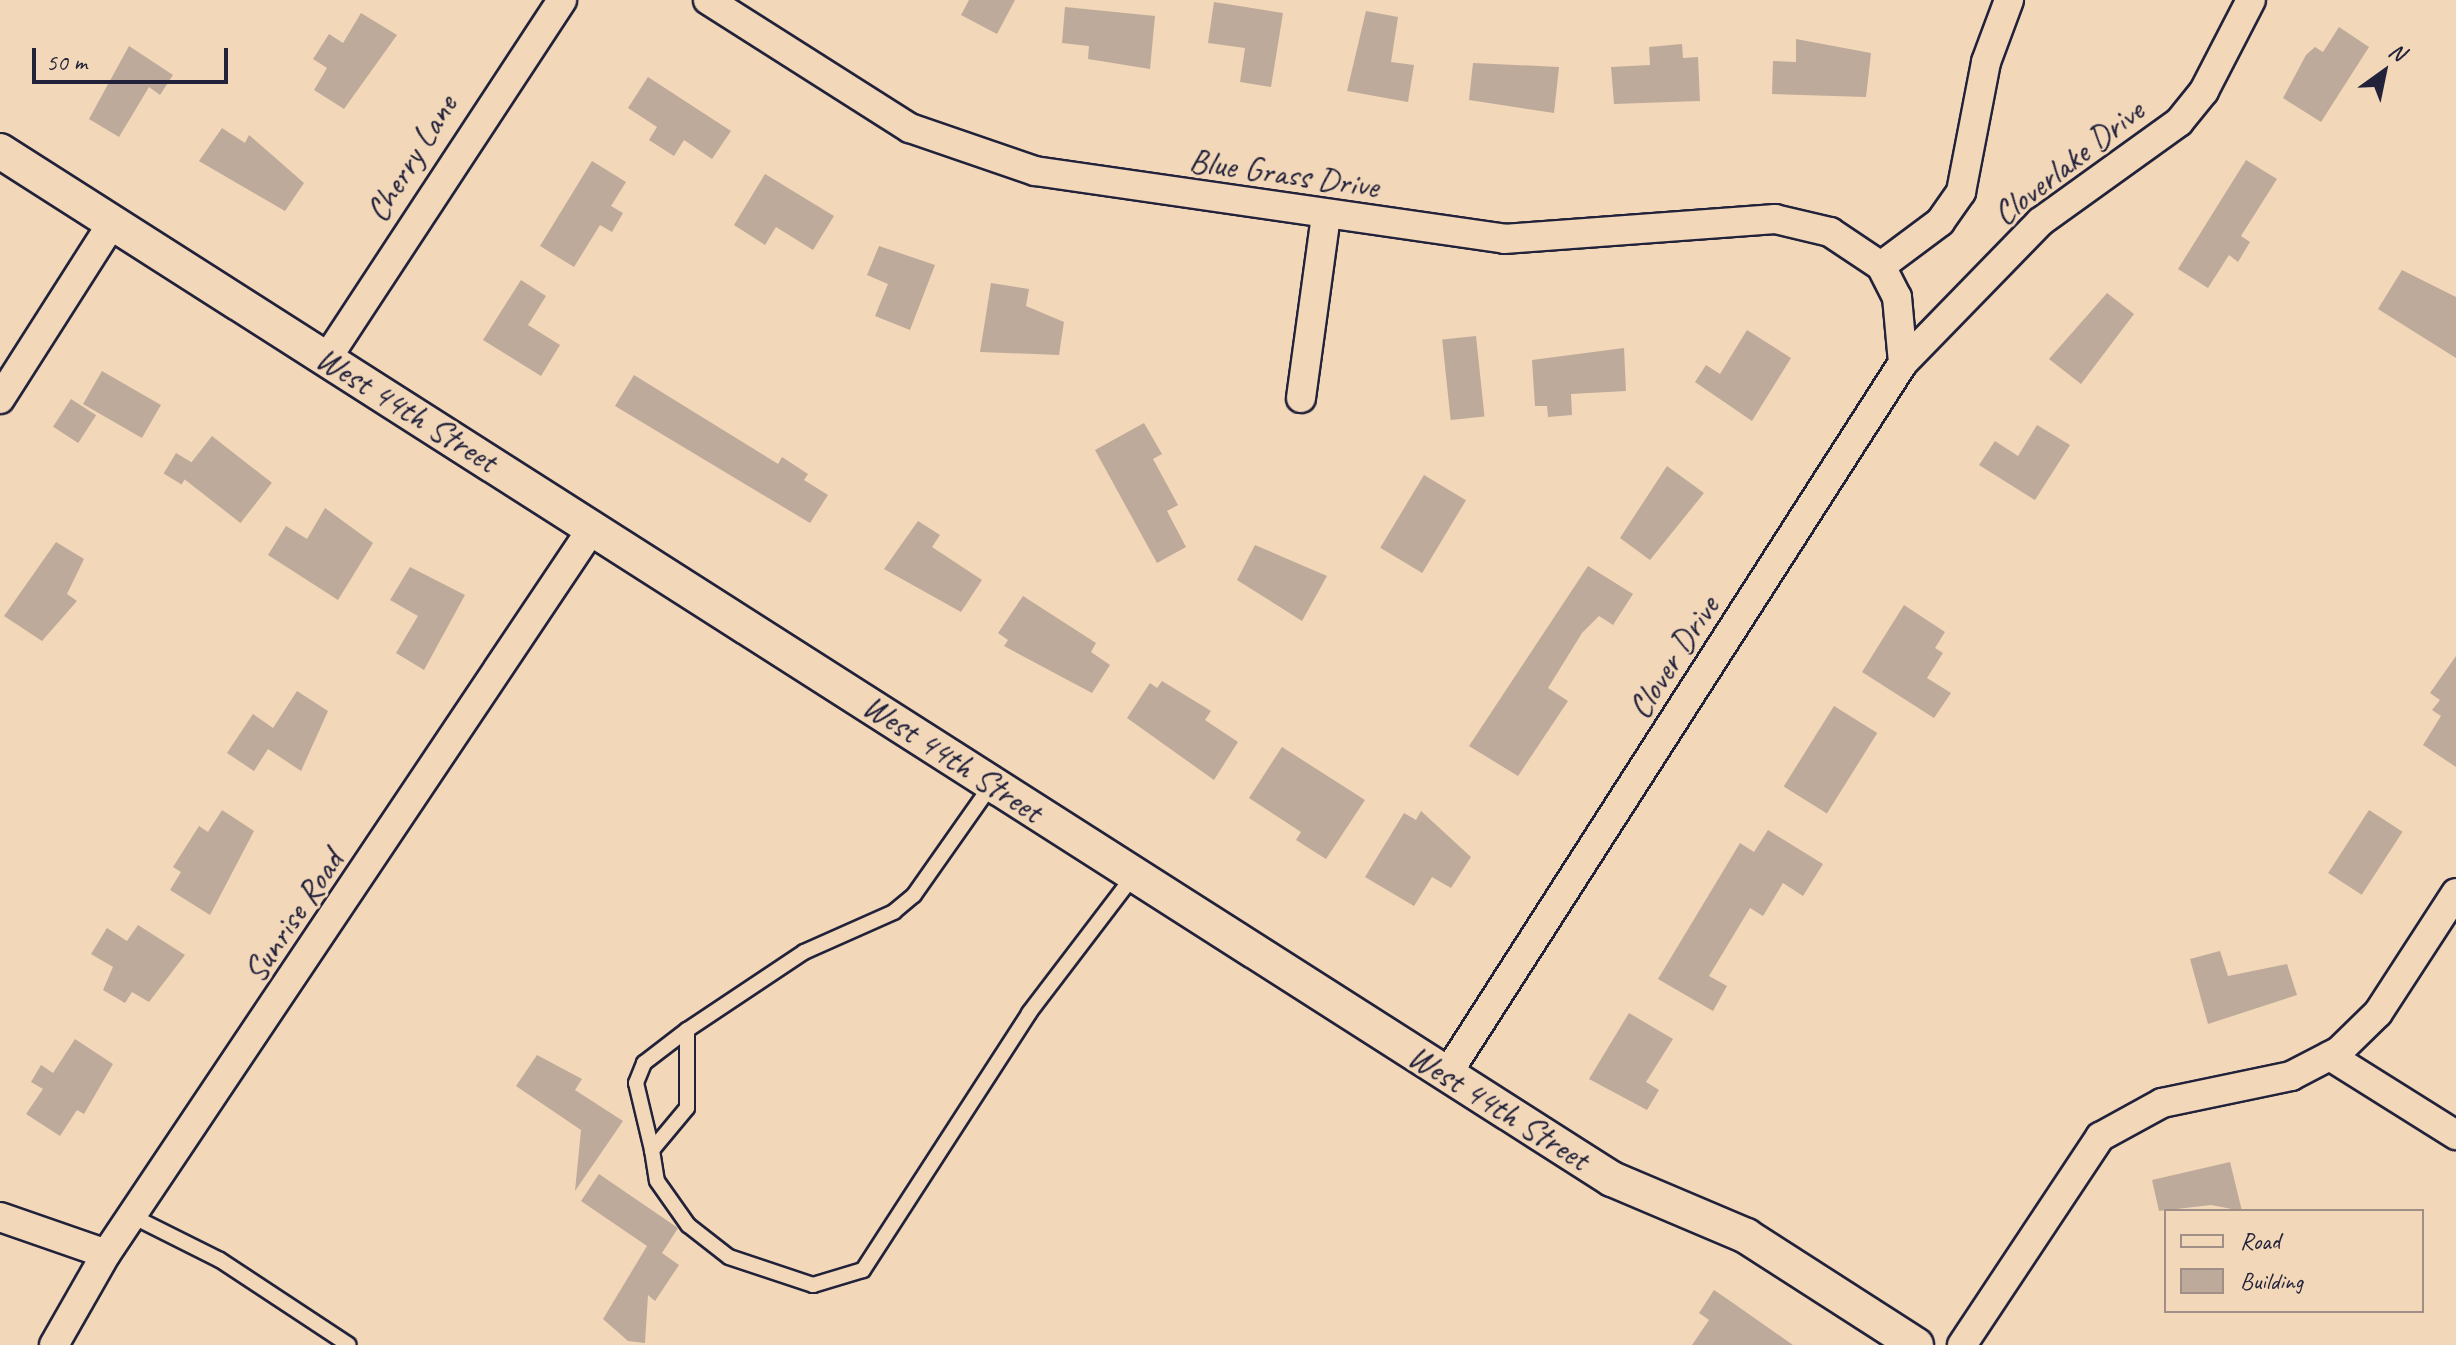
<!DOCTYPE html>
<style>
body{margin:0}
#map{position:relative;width:2456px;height:1345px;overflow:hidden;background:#f2d7b9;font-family:Caveat,sans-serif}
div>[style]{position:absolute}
.building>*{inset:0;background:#beaa9a;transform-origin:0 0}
.roads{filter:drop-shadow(2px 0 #22223b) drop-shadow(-2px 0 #22223b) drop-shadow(0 2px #22223b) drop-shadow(0 -2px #22223b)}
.service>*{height:14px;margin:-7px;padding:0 7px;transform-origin:7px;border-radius:7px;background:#f2d7b9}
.minor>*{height:28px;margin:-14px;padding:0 14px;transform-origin:14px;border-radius:14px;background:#f2d7b9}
.tertiary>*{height:34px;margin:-17px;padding:0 17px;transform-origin:17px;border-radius:17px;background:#f2d7b9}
span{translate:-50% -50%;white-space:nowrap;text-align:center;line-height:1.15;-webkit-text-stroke:6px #f2d7b9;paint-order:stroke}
.street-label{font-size:34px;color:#22223b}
.legend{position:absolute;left:2164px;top:1209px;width:260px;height:104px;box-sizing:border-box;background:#f2d7b9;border:2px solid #9f8f87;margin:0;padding:10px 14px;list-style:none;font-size:24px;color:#22223b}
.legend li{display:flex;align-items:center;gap:16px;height:40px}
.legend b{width:40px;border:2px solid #9f8f87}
.north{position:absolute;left:2344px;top:32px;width:80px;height:80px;-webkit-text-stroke:6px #f2d7b9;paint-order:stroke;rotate:33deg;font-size:22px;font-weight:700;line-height:32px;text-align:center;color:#22223b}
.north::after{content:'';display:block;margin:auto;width:28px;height:36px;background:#22223b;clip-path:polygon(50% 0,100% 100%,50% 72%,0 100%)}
.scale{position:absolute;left:32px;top:48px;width:196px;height:36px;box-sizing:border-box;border:4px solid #22223b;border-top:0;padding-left:10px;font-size:24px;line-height:28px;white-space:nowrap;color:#22223b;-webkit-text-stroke:6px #f2d7b9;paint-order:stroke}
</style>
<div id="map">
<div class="building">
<i style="clip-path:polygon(969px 0,1015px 0,997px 34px,961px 15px)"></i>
<i style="clip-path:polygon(1214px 2px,1283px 13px,1271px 87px,1240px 82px,1245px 48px,1208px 43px)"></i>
<i style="clip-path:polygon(1065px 7px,1155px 16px,1150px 69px,1088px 59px,1089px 46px,1062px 43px)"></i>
<i style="clip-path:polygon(1366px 11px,1398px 17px,1391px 62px,1414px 65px,1408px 102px,1347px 91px)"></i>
<i style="clip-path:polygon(361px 13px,397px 35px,344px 109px,314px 90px,327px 68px,313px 59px,329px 34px,343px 43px)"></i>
<i style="clip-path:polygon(2339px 27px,2369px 47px,2321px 122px,2283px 98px,2306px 55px,2315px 47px,2323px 52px)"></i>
<i style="clip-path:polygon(1796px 39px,1871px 53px,1866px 97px,1772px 94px,1773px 61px,1796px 62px)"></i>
<i style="clip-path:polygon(1682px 44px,1683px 58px,1698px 57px,1700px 101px,1614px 104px,1611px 67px,1650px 65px,1649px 47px)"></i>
<i style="clip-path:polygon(129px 46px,173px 75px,160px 95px,149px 87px,119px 137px,89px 119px)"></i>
<i style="clip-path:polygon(1473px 63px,1559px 67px,1554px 113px,1469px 100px)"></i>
<i style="clip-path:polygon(648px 77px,731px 131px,712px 159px,684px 140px,674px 156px,649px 140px,657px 127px,628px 108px)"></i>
<i style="clip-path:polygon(222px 128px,245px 143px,249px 135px,304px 183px,285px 211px,199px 161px)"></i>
<i style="clip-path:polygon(2246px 160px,2277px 179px,2241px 236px,2250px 242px,2238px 262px,2229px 255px,2208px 288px,2178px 269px)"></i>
<i style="clip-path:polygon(592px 161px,626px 182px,611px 206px,623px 213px,612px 232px,600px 225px,574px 267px,540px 246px)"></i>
<i style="clip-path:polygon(765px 174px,834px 216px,813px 250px,776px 227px,765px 245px,734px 225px)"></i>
<i style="clip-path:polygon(879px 246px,935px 265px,910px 330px,875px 316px,888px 284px,867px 275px)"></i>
<i style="clip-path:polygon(2402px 270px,2456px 297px,2456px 358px,2378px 309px)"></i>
<i style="clip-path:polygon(521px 280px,546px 296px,528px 325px,560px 345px,541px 376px,483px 340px)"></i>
<i style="clip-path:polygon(991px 283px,1029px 289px,1026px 306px,1064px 322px,1059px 355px,980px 352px)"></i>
<i style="clip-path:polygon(2107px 293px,2134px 314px,2081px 384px,2049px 359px)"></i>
<i style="clip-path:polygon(1747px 330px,1791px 358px,1752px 421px,1695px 382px,1706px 365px,1720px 374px)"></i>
<i style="left:1476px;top:336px;width:81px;height:34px;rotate:84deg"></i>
<i style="clip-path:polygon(1624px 348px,1626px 391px,1571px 394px,1572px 415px,1548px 417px,1547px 406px,1535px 406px,1532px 360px)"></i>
<i style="left:102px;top:371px;width:68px;height:38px;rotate:30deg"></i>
<i style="clip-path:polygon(634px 375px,778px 464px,782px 457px,808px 474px,804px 480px,828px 495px,810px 523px,615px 406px)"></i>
<i style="left:71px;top:399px;width:30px;height:33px;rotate:33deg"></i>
<i style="clip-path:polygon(1144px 423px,1162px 454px,1153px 459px,1178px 505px,1167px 511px,1186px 547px,1157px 563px,1095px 450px)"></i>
<i style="clip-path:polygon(2037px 425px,2070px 445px,2035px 500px,1979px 465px,1995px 441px,2018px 456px)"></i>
<i style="left:212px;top:436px;width:76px;height:51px;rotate:38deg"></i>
<i style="left:176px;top:453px;width:21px;height:24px;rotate:31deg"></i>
<i style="clip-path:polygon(1667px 466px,1704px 493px,1650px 560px,1620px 538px)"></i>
<i style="left:1424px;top:475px;width:49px;height:85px;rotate:31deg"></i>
<i style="clip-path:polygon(325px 508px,373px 543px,338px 600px,268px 555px,286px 526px,307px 539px)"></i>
<i style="clip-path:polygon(918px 521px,940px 535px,932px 547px,982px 580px,961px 612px,884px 569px)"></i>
<i style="clip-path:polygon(56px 542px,84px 559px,67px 594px,77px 601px,42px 641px,4px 616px)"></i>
<i style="clip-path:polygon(1255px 545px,1327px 576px,1302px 621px,1237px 580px)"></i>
<i style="clip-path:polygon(1588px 566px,1633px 594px,1613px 625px,1599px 616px,1582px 633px,1548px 688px,1568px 701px,1518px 776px,1469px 746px)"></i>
<i style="clip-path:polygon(410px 567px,465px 595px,424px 670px,396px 653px,418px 616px,390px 600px)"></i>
<i style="clip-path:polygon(1023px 596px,1096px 643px,1091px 652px,1110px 665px,1092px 693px,1004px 646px,1008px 640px,998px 633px)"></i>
<i style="clip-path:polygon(1904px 605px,1945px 632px,1935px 648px,1943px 653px,1927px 678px,1951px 693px,1934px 718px,1862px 672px)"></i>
<i style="clip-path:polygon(2456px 656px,2456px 767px,2423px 745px,2441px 716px,2432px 710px,2440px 700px,2430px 693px)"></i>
<i style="clip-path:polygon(1162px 681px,1211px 711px,1205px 720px,1238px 742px,1214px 780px,1127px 718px,1150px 683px,1157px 688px)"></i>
<i style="clip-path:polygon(297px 691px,328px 711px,301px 771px,268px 749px,254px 771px,227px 753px,253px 714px,273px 728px)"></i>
<i style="left:1834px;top:706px;width:51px;height:95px;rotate:32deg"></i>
<i style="clip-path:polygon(1282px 747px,1365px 800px,1326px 859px,1296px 840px,1301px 832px,1249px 798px)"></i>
<i style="clip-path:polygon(222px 810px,254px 831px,210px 915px,170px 890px,181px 872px,173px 867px,199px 826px,208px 832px)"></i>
<i style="left:2369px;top:810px;width:40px;height:75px;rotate:33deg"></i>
<i style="clip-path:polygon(1421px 811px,1471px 857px,1451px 888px,1432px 877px,1414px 906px,1365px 877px,1404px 813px,1416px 820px)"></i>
<i style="clip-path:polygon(1768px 830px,1823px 864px,1803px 896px,1783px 883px,1763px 916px,1750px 908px,1709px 976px,1727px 986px,1713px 1011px,1658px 979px,1740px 843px,1754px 852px)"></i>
<i style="clip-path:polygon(138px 925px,185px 955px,149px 1002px,132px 992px,125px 1003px,103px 990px,113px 967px,91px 954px,107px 928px,127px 941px)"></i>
<i style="clip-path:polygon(2220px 951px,2228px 976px,2287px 964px,2297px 995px,2208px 1024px,2190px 959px)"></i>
<i style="clip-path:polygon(1629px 1013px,1673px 1039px,1646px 1082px,1659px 1090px,1647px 1110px,1589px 1079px)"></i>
<i style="clip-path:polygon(75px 1039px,113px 1064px,84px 1114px,77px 1110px,60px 1136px,26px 1114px,43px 1089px,31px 1082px,41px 1065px,53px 1073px)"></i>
<i style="clip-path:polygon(537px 1055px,582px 1079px,575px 1090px,623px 1121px,575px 1191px,581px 1130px,516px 1086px)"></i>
<i style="clip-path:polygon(2230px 1162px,2242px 1211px,2211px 1205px,2159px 1211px,2152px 1180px)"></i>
<i style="clip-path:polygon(599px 1174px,678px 1228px,662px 1253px,679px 1265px,655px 1301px,648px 1295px,645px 1343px,628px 1341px,603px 1319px,647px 1246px,581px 1201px)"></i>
<i style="clip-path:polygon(1714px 1290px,1733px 1303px,1793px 1345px,1692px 1345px,1709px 1320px,1699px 1313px)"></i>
</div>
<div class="roads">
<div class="service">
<i style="left:992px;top:784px;width:136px;rotate:125.1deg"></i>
<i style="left:914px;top:895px;width:26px;rotate:140deg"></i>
<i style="left:894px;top:912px;width:98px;rotate:156deg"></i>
<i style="left:804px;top:952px;width:141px;rotate:146.3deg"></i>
<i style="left:687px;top:1030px;width:78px;rotate:90deg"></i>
<i style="left:687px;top:1108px;width:55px;rotate:129.8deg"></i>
<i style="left:652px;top:1150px;width:31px;rotate:81deg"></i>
<i style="left:657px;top:1181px;width:54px;rotate:54.8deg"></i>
<i style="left:688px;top:1225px;width:52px;rotate:38deg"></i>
<i style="left:729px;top:1257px;width:89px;rotate:18.4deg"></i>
<i style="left:813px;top:1285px;width:52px;rotate:-16.7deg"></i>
<i style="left:863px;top:1270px;width:306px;rotate:-57.1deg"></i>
<i style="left:1029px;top:1013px;width:173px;rotate:-52.7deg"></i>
<i style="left:652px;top:1150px;width:69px;rotate:-103.4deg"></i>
<i style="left:636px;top:1083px;width:22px;rotate:-68deg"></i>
<i style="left:644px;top:1063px;width:54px;rotate:-37.5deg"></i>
<i style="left:132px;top:1216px;width:98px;rotate:26.6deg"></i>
<i style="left:220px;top:1260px;width:154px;rotate:33.4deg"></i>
</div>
<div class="minor">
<i style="left:708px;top:0;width:239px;rotate:32.4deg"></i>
<i style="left:910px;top:128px;width:132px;rotate:19deg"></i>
<i style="left:1035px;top:171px;width:474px;rotate:8.2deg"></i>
<i style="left:1504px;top:239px;width:272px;rotate:-4.2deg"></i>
<i style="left:1775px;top:219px;width:57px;rotate:13.3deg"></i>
<i style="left:1830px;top:232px;width:61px;rotate:33.7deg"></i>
<i style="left:1881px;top:266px;width:35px;rotate:63deg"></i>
<i style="left:1897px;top:297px;width:66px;rotate:84.8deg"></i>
<i style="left:1903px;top:363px;width:845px;rotate:122.67deg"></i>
<i style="left:1881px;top:266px;width:74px;rotate:-36.7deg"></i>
<i style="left:1940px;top:222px;width:37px;rotate:-55deg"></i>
<i style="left:1961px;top:192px;width:132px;rotate:-79.1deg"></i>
<i style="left:1986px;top:62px;width:66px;rotate:-69.6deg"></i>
<i style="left:327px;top:358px;width:428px;rotate:-56.7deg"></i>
<i style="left:1903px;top:363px;width:197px;rotate:-45.8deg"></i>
<i style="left:2040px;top:222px;width:171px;rotate:-35.7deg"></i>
<i style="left:2179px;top:122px;width:40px;rotate:-51deg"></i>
<i style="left:2204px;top:91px;width:102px;rotate:-62.7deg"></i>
<i style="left:1301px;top:398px;width:185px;rotate:-82.2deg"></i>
<i style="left:0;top:399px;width:209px;rotate:-57.5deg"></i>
<i style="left:2330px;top:1056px;width:149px;rotate:32.1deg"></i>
<i style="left:0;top:1217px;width:112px;rotate:19.2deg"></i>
<i style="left:54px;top:1345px;width:105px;rotate:-60.3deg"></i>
<i style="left:106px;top:1254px;width:875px;rotate:-56.18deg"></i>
<i style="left:1962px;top:1345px;width:250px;rotate:-56.4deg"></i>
<i style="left:2100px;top:1137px;width:71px;rotate:-28.7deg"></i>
<i style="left:2162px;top:1103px;width:132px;rotate:-11.8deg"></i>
<i style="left:2291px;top:1076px;width:54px;rotate:-27.5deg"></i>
<i style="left:2339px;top:1051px;width:54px;rotate:-44.3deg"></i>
<i style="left:2378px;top:1013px;width:143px;rotate:-57deg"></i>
</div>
<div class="tertiary">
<i style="left:0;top:151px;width:1912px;rotate:32.53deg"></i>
<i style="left:1612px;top:1179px;width:146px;rotate:23deg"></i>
<i style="left:1746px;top:1236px;width:202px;rotate:32.7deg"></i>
</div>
</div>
<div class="street-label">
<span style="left:411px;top:158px;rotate:-58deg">Cherry Lane</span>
<span style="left:2068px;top:162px;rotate:-38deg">Cloverlake Drive</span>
<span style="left:1284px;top:173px;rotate:8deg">Blue Grass Drive</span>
<span style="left:407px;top:409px;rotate:32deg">West 44th Street</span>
<span style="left:1673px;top:657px;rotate:-57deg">Clover Drive</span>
<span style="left:953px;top:758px;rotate:33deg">West 44th Street</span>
<span style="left:293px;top:916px;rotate:-56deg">Sunrise Road</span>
<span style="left:1499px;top:1107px;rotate:32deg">West 44th Street</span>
</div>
<ul class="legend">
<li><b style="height:10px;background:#f2d7b9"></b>Road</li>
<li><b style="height:22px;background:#beaa9a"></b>Building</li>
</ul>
<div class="north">N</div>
<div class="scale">50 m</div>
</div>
